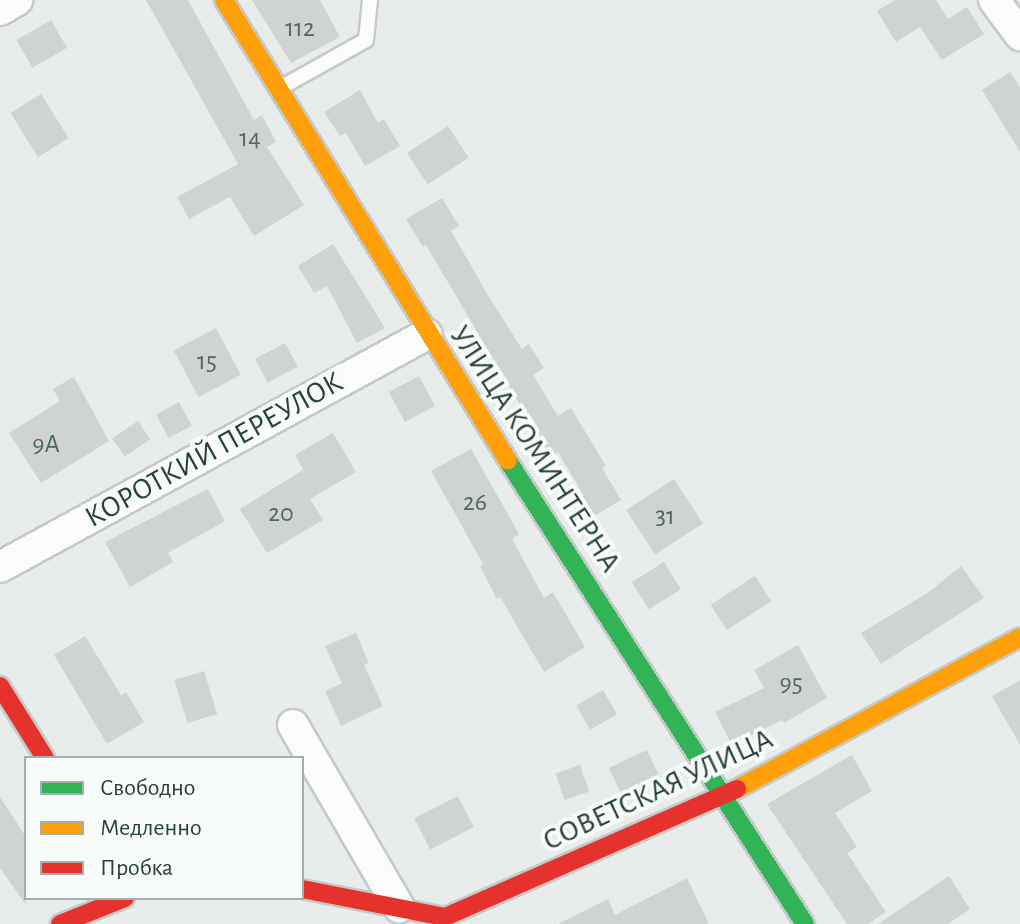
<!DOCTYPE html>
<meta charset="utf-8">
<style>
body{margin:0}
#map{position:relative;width:1020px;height:924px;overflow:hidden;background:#e8edeb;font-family:"Alegreya Sans",sans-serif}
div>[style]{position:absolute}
.building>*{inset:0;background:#cfd4d2;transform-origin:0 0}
.roads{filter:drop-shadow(2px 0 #c5cac8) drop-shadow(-2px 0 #c5cac8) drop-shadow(0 2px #c5cac8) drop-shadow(0 -2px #c5cac8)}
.lane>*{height:14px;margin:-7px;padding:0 7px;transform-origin:7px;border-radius:7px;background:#fcfcfc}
.street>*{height:30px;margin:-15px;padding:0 15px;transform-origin:15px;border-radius:15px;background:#fcfcfc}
.fast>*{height:18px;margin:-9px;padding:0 9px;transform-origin:9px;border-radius:9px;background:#30b455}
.slow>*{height:18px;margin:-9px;padding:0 9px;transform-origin:9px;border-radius:9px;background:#ff9f0a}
.jam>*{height:18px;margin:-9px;padding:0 9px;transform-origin:9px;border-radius:9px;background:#e5322d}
span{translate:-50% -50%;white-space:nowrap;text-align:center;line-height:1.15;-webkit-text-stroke:8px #f7fbf9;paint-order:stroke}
.number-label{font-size:26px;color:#506761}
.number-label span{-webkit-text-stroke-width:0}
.street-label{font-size:30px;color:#24423a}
.legend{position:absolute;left:24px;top:756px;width:280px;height:144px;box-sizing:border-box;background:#f7fbf9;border:2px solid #a3b1ad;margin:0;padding:10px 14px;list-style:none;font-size:24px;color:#24423a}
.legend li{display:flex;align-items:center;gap:16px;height:40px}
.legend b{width:40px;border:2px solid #a3b1ad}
</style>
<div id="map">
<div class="building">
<i style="clip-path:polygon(146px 0,188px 0,254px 120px,262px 115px,276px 142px,267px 147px,304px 205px,254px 236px,230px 197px,189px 219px,177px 197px,238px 164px)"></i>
<i style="clip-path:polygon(252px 0,320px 0,340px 37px,291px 63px)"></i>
<i style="clip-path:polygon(895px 0,936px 0,948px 19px,967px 7px,984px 34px,942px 60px,920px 27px,896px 42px,877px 11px)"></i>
<i style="left:51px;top:20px;width:32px;height:40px;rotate:60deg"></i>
<i style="clip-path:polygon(1010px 72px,1020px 88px,1020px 152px,982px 90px)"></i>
<i style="clip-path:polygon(360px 90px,378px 123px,384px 119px,400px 146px,365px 166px,346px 133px,340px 136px,324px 112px)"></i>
<i style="left:41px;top:94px;width:52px;height:36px;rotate:58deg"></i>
<i style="left:448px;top:126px;width:38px;height:49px;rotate:57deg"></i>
<i style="clip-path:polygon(442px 198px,459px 226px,451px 231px,489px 297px,522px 349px,529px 344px,544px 368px,533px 375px,558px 416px,571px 408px,606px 466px,602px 468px,621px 500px,591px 518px,579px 499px,584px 496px,558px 452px,551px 457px,426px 245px,423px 247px,406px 219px)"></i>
<i style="clip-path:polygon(333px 244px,385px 328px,357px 343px,327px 286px,314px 293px,298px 266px)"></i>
<i style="left:216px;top:328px;width:53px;height:48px;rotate:62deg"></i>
<i style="left:285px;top:343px;width:27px;height:34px;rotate:62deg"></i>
<i style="left:419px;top:376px;width:34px;height:34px;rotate:62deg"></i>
<i style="clip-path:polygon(74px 377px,109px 441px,41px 483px,9px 433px,60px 401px,53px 389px)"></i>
<i style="left:179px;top:402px;width:27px;height:26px;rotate:62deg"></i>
<i style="left:138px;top:421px;width:22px;height:31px;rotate:56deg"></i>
<i style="clip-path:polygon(333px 433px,356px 472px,310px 499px,323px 520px,267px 553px,240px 509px,303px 470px,295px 455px)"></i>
<i style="clip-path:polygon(471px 449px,519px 534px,512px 539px,544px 598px,553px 592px,585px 647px,544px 672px,500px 597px,497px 599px,480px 566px,483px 564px,431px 471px)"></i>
<i style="left:674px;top:479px;width:53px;height:57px;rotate:57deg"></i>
<i style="clip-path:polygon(208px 489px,225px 521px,168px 553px,173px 562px,130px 587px,105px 542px)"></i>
<i style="left:664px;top:562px;width:32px;height:38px;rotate:58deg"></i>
<i style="clip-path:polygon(961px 566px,984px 598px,881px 664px,861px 633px,929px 592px)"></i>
<i style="left:755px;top:576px;width:30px;height:53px;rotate:57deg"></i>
<i style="clip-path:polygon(356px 633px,369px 663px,364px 665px,383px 706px,341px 726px,325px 691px,342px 683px,325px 646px)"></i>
<i style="clip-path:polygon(85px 636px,121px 695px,126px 692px,144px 722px,107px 744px,54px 655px)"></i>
<i style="clip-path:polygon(798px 645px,827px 698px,784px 723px,782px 720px,732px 745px,715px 712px,764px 688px,754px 670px)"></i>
<i style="left:204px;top:671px;width:45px;height:31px;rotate:73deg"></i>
<i style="clip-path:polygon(1020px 680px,1020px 745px,992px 696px)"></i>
<i style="left:603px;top:690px;width:28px;height:31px;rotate:60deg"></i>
<i style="left:647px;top:750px;width:33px;height:42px;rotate:65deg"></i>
<i style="clip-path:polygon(852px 755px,872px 791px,835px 813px,857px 847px,847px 853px,886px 912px,868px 924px,847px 924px,767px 804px)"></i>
<i style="left:580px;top:765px;width:28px;height:26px;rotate:71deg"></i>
<i style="left:458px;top:796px;width:35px;height:49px;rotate:63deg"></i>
<i style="clip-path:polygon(0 797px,26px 837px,26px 905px,0 868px)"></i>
<i style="clip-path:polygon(949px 876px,970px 909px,948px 924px,878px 924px)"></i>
<i style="clip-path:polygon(687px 878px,709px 924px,558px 924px,608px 899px,615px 915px)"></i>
</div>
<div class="roads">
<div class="lane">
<i style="left:282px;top:87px;width:96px;rotate:-29.2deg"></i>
<i style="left:366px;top:40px;width:40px;rotate:-84.3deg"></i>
</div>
<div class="street">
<i style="left:994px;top:0;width:44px;rotate:53.4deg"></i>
<i style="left:0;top:10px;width:20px;rotate:-30deg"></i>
<i style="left:0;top:567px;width:486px;rotate:-28.6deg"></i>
<i style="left:293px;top:725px;width:211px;rotate:59.8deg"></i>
</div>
<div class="fast">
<i style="left:508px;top:461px;width:550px;rotate:57.32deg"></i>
</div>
<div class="slow">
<i style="left:224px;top:0;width:541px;rotate:58.36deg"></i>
<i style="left:737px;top:789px;width:321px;rotate:-28.2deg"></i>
</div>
<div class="jam">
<i style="left:0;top:686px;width:85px;rotate:58deg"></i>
<i style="left:302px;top:889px;width:146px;rotate:11.1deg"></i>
<i style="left:445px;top:917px;width:319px;rotate:-23.7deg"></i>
<i style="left:60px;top:924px;width:70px;rotate:-21.8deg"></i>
</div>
</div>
<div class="number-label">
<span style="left:300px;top:29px">112</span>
<span style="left:250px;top:139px">14</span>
<span style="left:207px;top:362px">15</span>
<span style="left:46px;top:445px">9А</span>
<span style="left:475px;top:503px">26</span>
<span style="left:281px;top:514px">20</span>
<span style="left:665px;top:517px">31</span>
<span style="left:791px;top:684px">95</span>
</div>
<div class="street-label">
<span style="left:535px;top:449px;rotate:57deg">УЛИЦА КОМИНТЕРНА</span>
<span style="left:214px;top:450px;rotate:-29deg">КОРОТКИЙ ПЕРЕУЛОК</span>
<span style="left:658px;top:790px;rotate:-25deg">СОВЕТСКАЯ УЛИЦА</span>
</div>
<ul class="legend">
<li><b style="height:10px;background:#30b455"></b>Свободно</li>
<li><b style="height:10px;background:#ff9f0a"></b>Медленно</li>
<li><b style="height:10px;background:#e5322d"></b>Пробка</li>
</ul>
</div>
